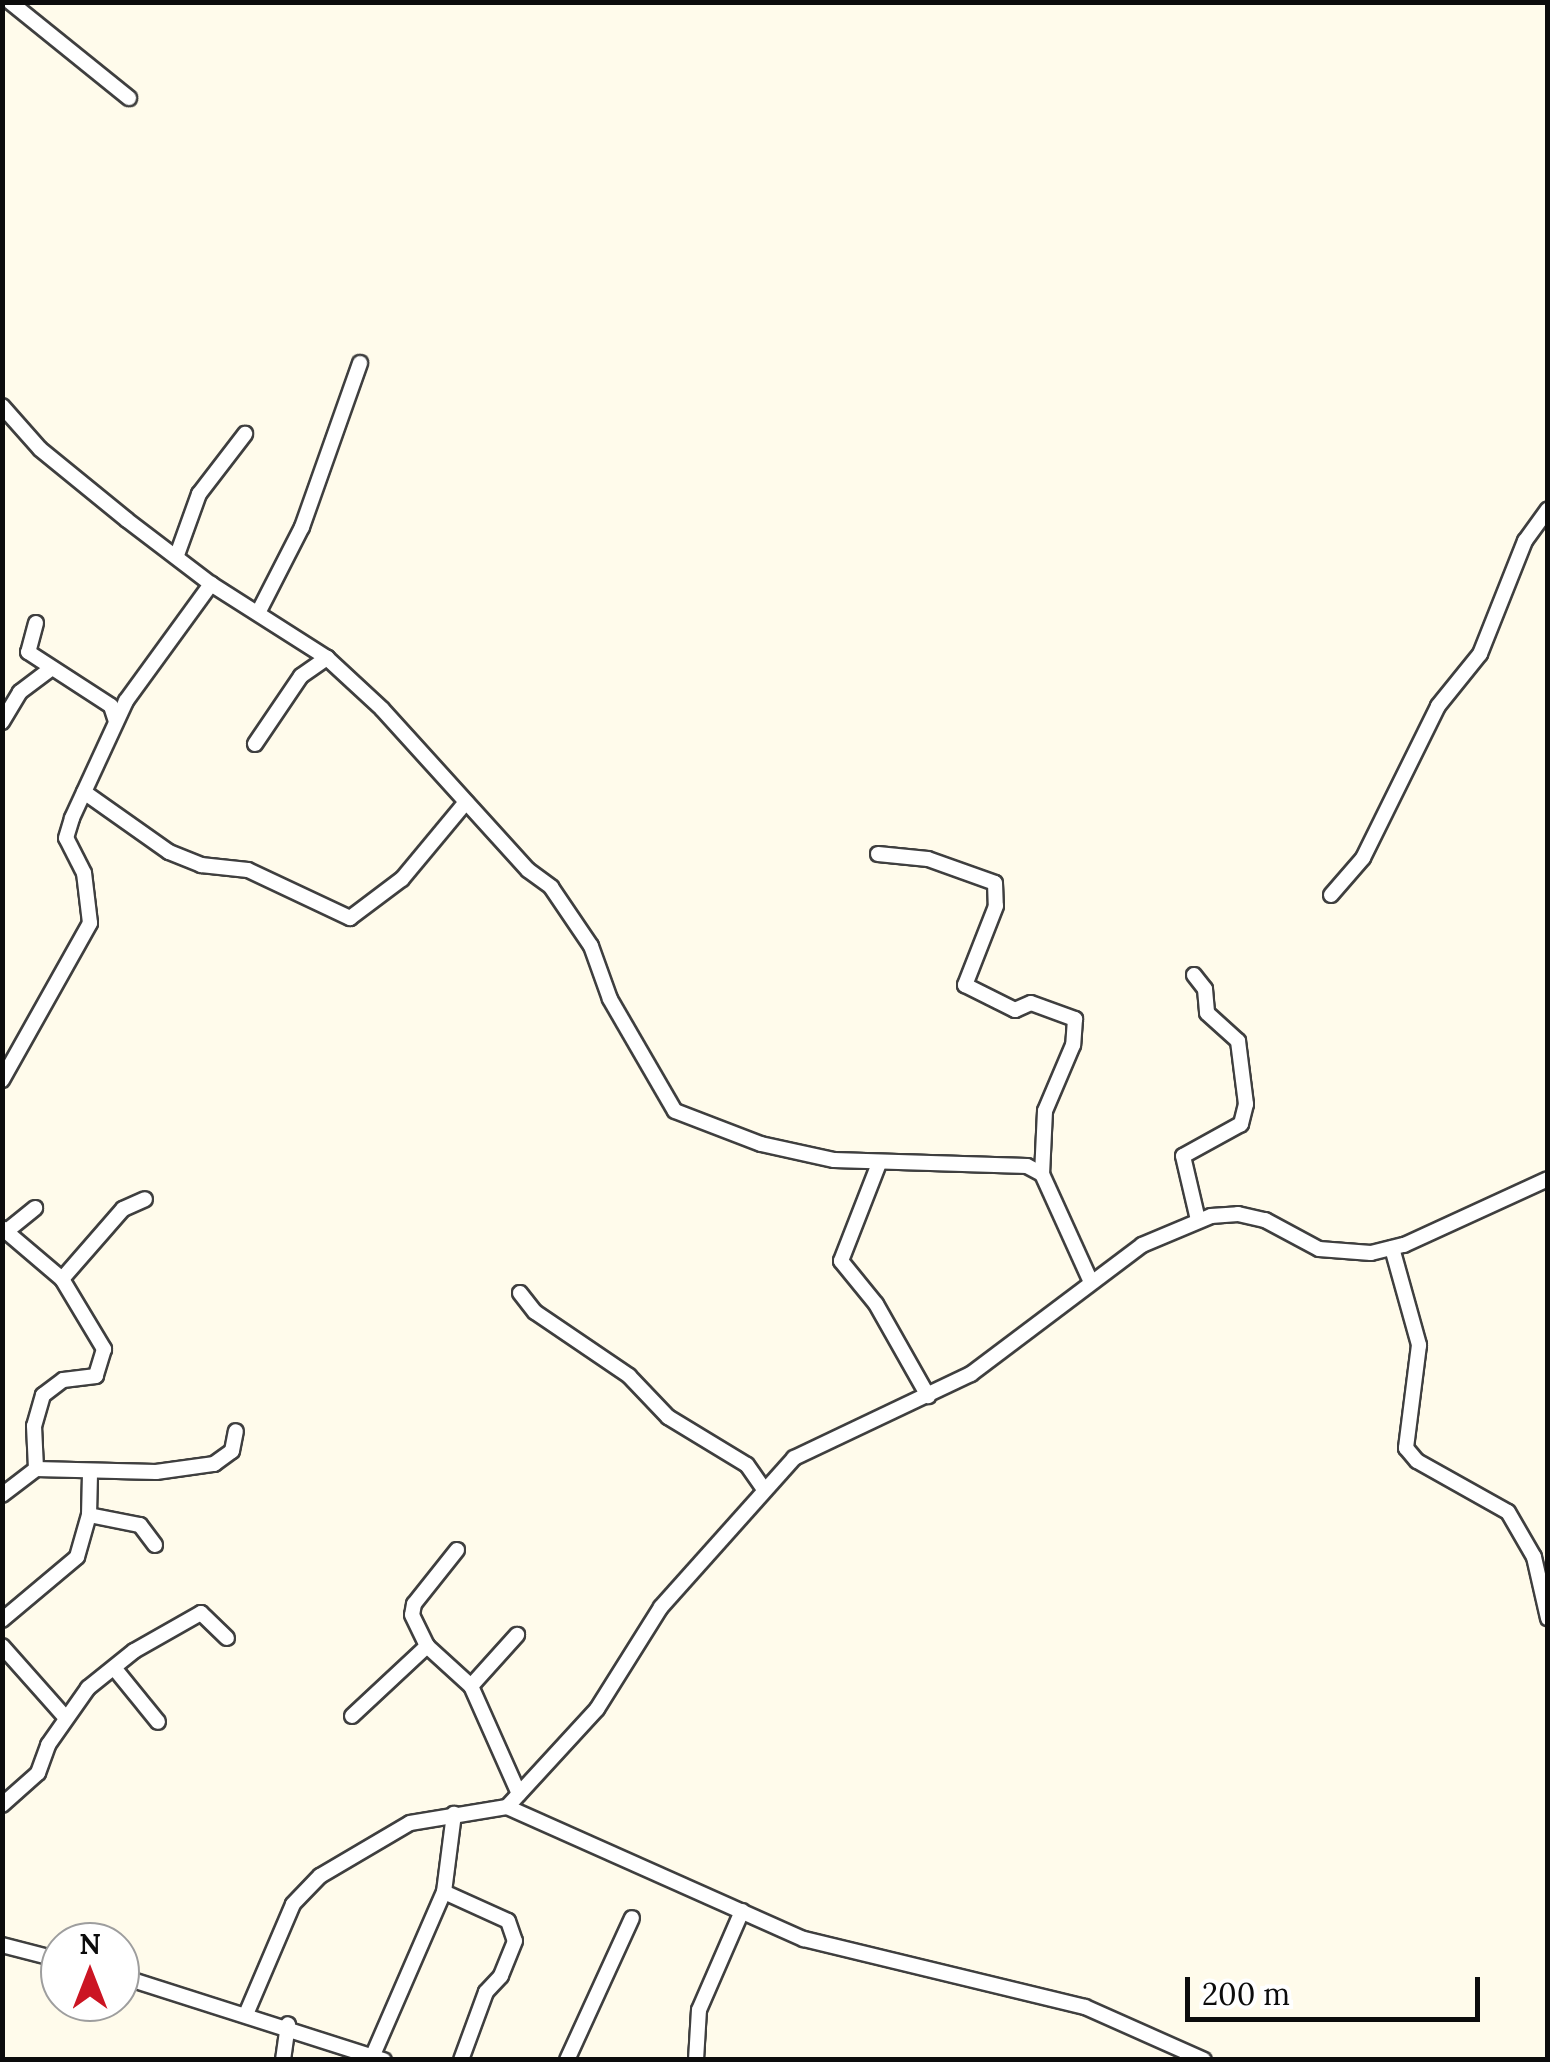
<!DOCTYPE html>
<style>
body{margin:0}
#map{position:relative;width:1550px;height:2062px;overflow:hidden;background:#fffbeb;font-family:Lora,serif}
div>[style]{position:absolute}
.roads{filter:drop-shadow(2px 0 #3f3f3f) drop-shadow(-2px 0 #3f3f3f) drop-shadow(0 2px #3f3f3f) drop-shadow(0 -2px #3f3f3f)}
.minor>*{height:14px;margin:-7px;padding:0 7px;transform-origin:7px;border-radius:7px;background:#fff}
span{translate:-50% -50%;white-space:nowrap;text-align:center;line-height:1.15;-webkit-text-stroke:10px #fff;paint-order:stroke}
.frame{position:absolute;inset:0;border:5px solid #0c0c0c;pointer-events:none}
.north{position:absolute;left:40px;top:1922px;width:100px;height:100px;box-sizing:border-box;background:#fff;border:2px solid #9e9e9e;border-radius:50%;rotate:0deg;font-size:28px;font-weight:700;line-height:40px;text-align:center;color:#0c0c0c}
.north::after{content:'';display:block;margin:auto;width:35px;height:45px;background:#cb1523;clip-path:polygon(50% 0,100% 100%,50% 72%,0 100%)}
.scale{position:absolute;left:1185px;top:1977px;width:295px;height:45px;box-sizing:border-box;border:5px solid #0c0c0c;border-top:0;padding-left:12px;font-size:30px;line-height:35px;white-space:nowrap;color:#0c0c0c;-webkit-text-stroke:8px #fff;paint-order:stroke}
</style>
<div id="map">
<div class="roads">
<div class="minor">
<i style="left:10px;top:2px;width:153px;rotate:38.9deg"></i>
<i style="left:2px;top:406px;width:57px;rotate:48.5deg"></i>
<i style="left:40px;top:449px;width:112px;rotate:39.2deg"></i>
<i style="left:127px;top:520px;width:106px;rotate:37.3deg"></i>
<i style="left:211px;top:584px;width:138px;rotate:32.5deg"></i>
<i style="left:327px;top:658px;width:75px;rotate:42.8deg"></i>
<i style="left:382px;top:709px;width:217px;rotate:47.8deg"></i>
<i style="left:528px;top:870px;width:29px;rotate:36deg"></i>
<i style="left:551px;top:887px;width:71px;rotate:55.9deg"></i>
<i style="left:591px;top:946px;width:56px;rotate:70.3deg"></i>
<i style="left:610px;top:999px;width:129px;rotate:59.9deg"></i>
<i style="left:675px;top:1111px;width:92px;rotate:21deg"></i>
<i style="left:761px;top:1144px;width:75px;rotate:12.4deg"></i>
<i style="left:834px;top:1160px;width:193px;rotate:1.8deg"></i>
<i style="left:1027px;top:1166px;width:17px;rotate:28deg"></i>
<i style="left:1042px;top:1174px;width:116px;rotate:65.6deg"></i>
<i style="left:177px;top:555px;width:65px;rotate:-70.2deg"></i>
<i style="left:199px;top:494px;width:76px;rotate:-52.5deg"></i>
<i style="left:258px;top:613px;width:97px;rotate:-62.9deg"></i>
<i style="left:302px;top:527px;width:174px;rotate:-70.5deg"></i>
<i style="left:36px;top:623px;width:30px;rotate:105deg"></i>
<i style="left:28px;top:652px;width:99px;rotate:33deg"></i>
<i style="left:111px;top:706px;width:16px;rotate:72deg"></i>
<i style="left:2px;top:722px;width:35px;rotate:-59deg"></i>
<i style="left:20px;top:692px;width:36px;rotate:-37deg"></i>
<i style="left:255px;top:744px;width:82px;rotate:-55.9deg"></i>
<i style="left:301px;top:676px;width:32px;rotate:-35deg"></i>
<i style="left:84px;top:792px;width:104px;rotate:35.2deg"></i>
<i style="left:169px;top:852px;width:35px;rotate:22deg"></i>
<i style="left:201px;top:865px;width:47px;rotate:6.1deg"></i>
<i style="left:248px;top:870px;width:113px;rotate:25.2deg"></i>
<i style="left:350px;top:918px;width:65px;rotate:-36.9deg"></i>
<i style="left:402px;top:879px;width:100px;rotate:-50.3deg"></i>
<i style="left:878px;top:854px;width:50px;rotate:5.7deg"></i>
<i style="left:928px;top:859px;width:71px;rotate:19.7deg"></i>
<i style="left:995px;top:883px;width:23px;rotate:88deg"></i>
<i style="left:996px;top:906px;width:85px;rotate:111.4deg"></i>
<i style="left:965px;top:985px;width:56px;rotate:26.6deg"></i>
<i style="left:1015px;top:1010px;width:17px;rotate:-24deg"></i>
<i style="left:1031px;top:1003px;width:47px;rotate:20deg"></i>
<i style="left:1075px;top:1019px;width:26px;rotate:94deg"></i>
<i style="left:1073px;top:1045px;width:72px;rotate:113deg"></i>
<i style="left:1045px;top:1111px;width:63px;rotate:92.7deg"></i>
<i style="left:1331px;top:895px;width:49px;rotate:-49.1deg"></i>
<i style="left:1363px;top:858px;width:169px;rotate:-63.7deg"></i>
<i style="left:1438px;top:706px;width:67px;rotate:-51.1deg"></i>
<i style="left:1480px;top:654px;width:122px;rotate:-68.3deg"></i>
<i style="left:1525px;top:541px;width:39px;rotate:-54deg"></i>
<i style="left:1194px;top:975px;width:18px;rotate:52deg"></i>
<i style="left:1205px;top:989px;width:24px;rotate:85deg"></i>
<i style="left:1207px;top:1013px;width:42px;rotate:42.1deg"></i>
<i style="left:1238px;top:1041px;width:64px;rotate:82.8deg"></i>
<i style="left:1246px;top:1104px;width:21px;rotate:104deg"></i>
<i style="left:1241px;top:1124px;width:66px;rotate:151.1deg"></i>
<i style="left:1183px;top:1156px;width:66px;rotate:76.8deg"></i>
<i style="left:2px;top:1080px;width:180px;rotate:-60.7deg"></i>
<i style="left:90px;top:923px;width:50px;rotate:-96.8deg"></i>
<i style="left:84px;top:873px;width:39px;rotate:-117deg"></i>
<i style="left:66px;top:838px;width:21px;rotate:-73deg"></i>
<i style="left:72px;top:818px;width:129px;rotate:-65.2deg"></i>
<i style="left:126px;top:701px;width:145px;rotate:-54deg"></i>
<i style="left:878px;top:1166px;width:102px;rotate:111.3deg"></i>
<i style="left:841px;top:1261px;width:55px;rotate:50.9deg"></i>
<i style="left:876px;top:1304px;width:106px;rotate:60.5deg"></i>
<i style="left:2px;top:1228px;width:79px;rotate:40.4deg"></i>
<i style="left:62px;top:1279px;width:82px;rotate:59deg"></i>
<i style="left:104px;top:1349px;width:28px;rotate:107deg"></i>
<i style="left:96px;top:1376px;width:33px;rotate:173deg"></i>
<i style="left:63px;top:1380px;width:25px;rotate:143deg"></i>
<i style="left:43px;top:1395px;width:32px;rotate:106deg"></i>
<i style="left:34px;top:1426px;width:43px;rotate:87.3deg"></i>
<i style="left:8px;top:1230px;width:35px;rotate:-39deg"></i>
<i style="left:1392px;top:1248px;width:101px;rotate:74.4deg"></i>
<i style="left:1419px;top:1345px;width:104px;rotate:97.2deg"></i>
<i style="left:1406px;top:1448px;width:17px;rotate:50deg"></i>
<i style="left:1417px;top:1461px;width:104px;rotate:29.3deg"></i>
<i style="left:1508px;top:1512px;width:52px;rotate:60deg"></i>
<i style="left:1534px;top:1557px;width:63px;rotate:77.1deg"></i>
<i style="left:62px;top:1279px;width:93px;rotate:-48.9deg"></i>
<i style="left:123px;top:1209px;width:24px;rotate:-24deg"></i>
<i style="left:520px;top:1293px;width:24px;rotate:52deg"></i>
<i style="left:535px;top:1312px;width:114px;rotate:34.2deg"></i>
<i style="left:629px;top:1376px;width:57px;rotate:46.4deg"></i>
<i style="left:668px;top:1417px;width:92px;rotate:31.3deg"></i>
<i style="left:747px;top:1465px;width:28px;rotate:55deg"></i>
<i style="left:2px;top:1495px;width:43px;rotate:-37.4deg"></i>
<i style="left:36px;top:1469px;width:120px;rotate:1.4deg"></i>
<i style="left:156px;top:1472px;width:59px;rotate:-7.9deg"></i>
<i style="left:214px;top:1464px;width:22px;rotate:-36deg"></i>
<i style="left:232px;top:1451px;width:20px;rotate:-79deg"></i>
<i style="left:89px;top:1515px;width:52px;rotate:11.1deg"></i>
<i style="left:140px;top:1525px;width:25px;rotate:53deg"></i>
<i style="left:457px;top:1550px;width:69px;rotate:128.5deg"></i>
<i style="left:414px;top:1604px;width:11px;rotate:100deg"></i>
<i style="left:412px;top:1615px;width:34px;rotate:64deg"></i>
<i style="left:427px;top:1646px;width:59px;rotate:42.3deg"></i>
<i style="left:471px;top:1686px;width:118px;rotate:66deg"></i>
<i style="left:2px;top:1620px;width:98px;rotate:-40deg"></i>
<i style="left:77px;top:1557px;width:44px;rotate:-74.1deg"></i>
<i style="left:89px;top:1515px;width:42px;rotate:-88.6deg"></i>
<i style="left:2px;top:1646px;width:95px;rotate:48.4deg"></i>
<i style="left:115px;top:1669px;width:68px;rotate:50.9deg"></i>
<i style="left:471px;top:1686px;width:69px;rotate:-48deg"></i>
<i style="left:352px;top:1716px;width:103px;rotate:-43deg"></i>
<i style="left:2px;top:1805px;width:48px;rotate:-41.6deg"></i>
<i style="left:38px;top:1773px;width:30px;rotate:-70deg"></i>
<i style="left:48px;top:1745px;width:70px;rotate:-54.9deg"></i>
<i style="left:88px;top:1688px;width:59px;rotate:-38.8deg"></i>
<i style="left:134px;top:1651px;width:77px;rotate:-29.6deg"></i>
<i style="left:201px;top:1613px;width:36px;rotate:44deg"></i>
<i style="left:507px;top:1807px;width:133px;rotate:-47.4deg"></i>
<i style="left:597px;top:1709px;width:120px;rotate:-57.9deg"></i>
<i style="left:661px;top:1607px;width:200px;rotate:-48.2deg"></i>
<i style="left:794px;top:1458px;width:196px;rotate:-25.4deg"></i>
<i style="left:971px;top:1374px;width:214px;rotate:-37deg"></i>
<i style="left:1142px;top:1245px;width:75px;rotate:-22.8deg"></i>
<i style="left:1211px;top:1216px;width:27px;rotate:-4deg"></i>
<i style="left:1238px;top:1214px;width:28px;rotate:13deg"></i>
<i style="left:1265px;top:1220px;width:61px;rotate:28.2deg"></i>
<i style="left:1319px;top:1249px;width:52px;rotate:4.4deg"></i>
<i style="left:1371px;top:1253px;width:34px;rotate:-14deg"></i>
<i style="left:1404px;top:1245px;width:158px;rotate:-24.6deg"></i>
<i style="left:444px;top:1892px;width:70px;rotate:24.4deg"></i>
<i style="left:508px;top:1921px;width:21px;rotate:71deg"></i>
<i style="left:515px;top:1941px;width:38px;rotate:112deg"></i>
<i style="left:501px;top:1976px;width:22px;rotate:133deg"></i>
<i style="left:486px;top:1992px;width:72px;rotate:110.2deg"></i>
<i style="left:2px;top:1945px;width:60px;rotate:14.5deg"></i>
<i style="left:120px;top:1976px;width:277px;rotate:17.7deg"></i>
<i style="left:247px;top:2012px;width:117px;rotate:-66.9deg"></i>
<i style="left:293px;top:1904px;width:39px;rotate:-46deg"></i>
<i style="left:320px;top:1876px;width:104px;rotate:-30.5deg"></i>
<i style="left:410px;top:1823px;width:98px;rotate:-9.4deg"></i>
<i style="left:507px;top:1807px;width:325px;rotate:24deg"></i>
<i style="left:804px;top:1939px;width:289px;rotate:13.6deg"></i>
<i style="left:1085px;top:2007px;width:130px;rotate:24deg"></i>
<i style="left:373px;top:2055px;width:178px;rotate:-66.5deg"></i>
<i style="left:444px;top:1892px;width:79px;rotate:-82.7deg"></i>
<i style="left:283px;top:2060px;width:36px;rotate:-82deg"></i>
<i style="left:567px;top:2060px;width:156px;rotate:-65.4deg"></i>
<i style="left:696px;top:2060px;width:50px;rotate:-86.6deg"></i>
<i style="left:699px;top:2010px;width:108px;rotate:-66.5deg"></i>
</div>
</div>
<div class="frame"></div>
<div class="north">N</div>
<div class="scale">200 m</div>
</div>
